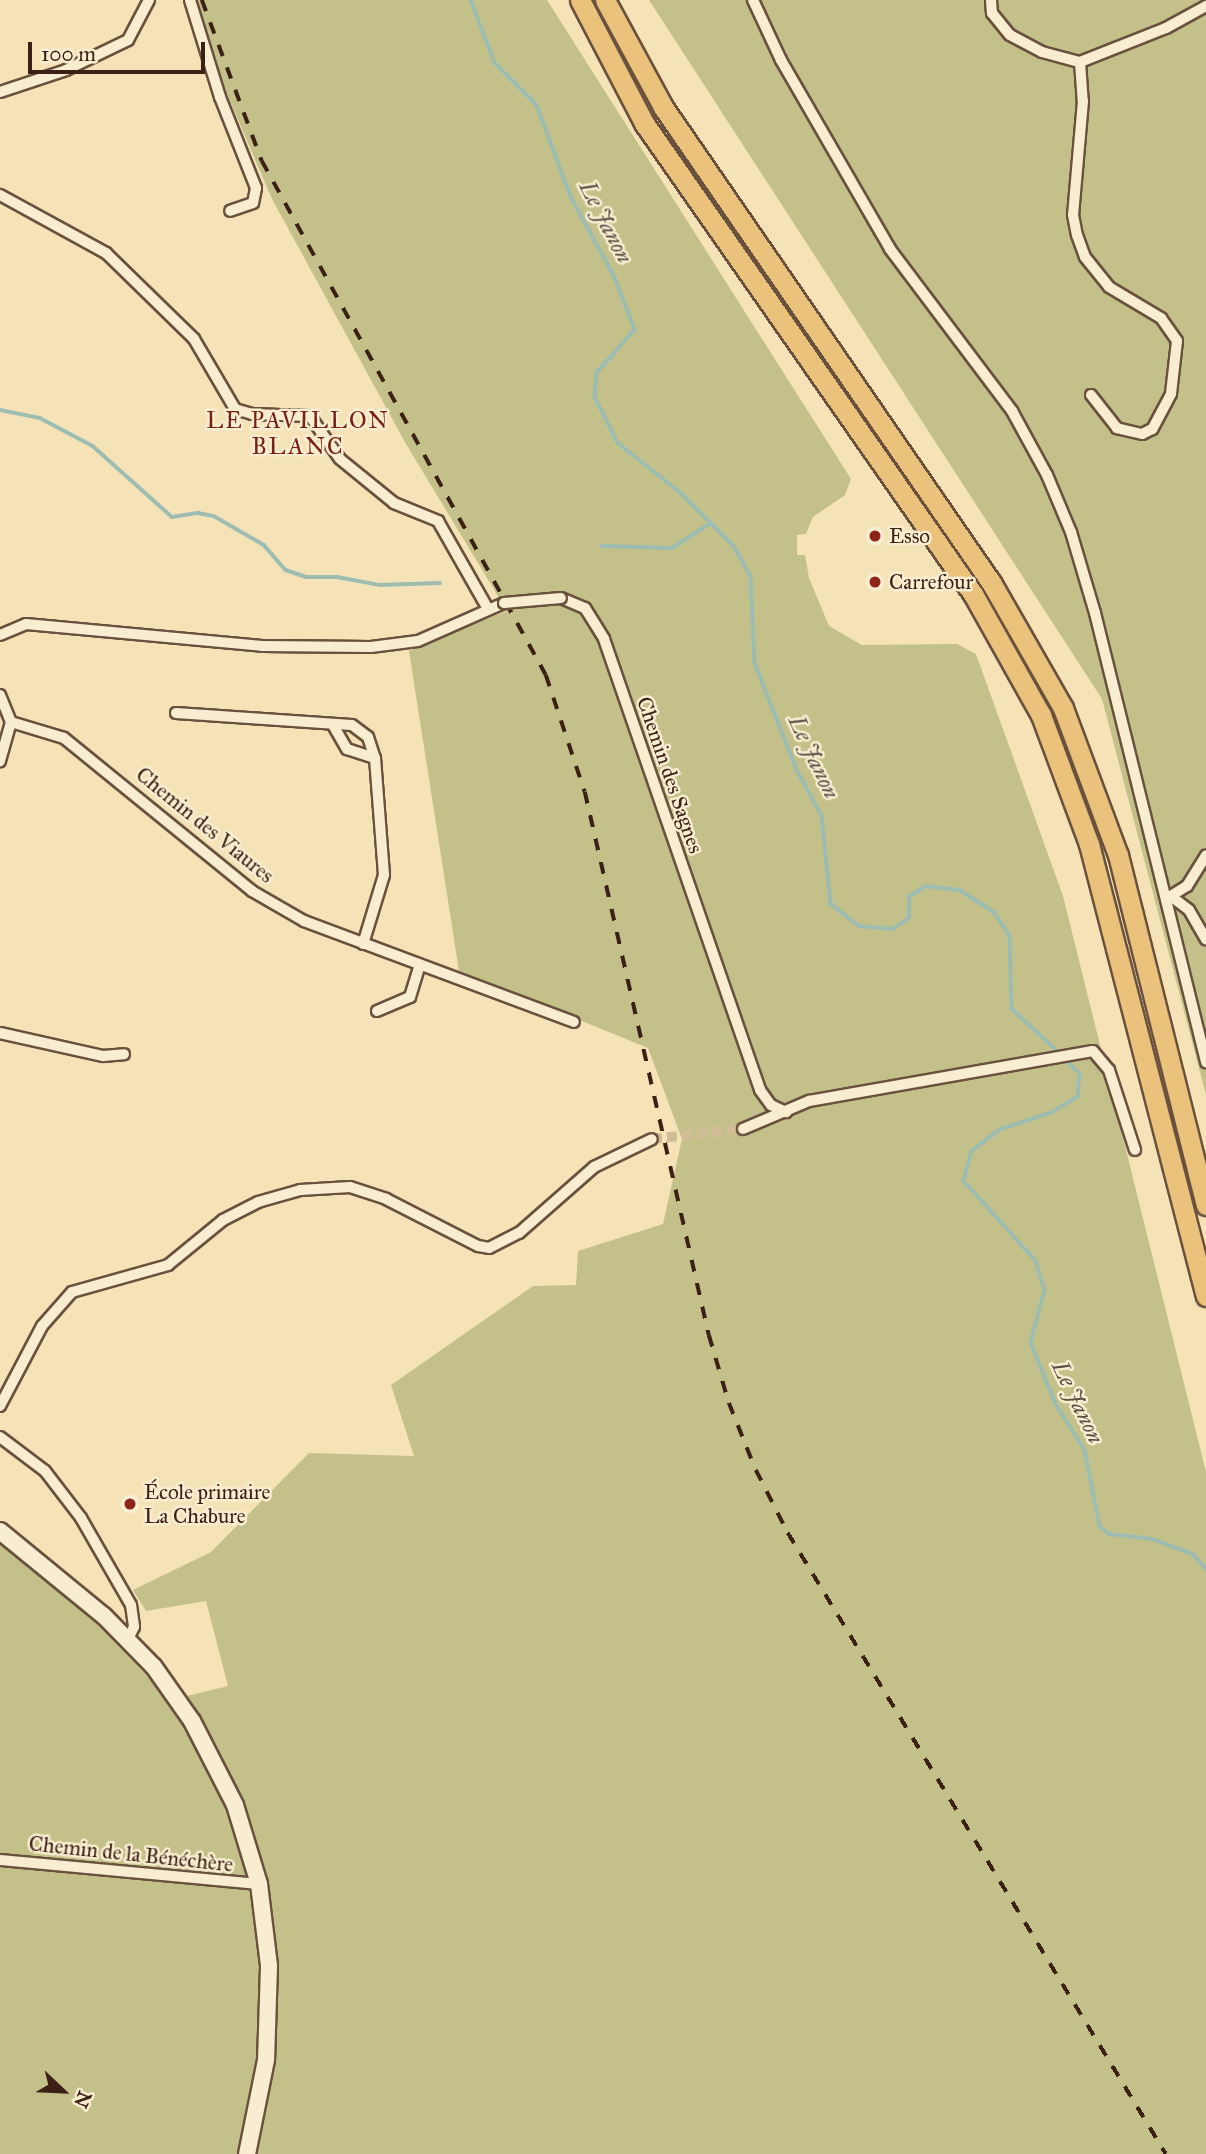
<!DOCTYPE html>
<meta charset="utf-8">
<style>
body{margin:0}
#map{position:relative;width:1206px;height:2154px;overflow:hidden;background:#f5e3b7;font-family:"IM FELL Great Primer",serif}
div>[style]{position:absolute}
.green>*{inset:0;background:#c3c189}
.stream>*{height:3.5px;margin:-1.75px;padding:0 1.75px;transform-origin:1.75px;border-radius:1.75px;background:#9dbdb3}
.street-tunnel>*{height:10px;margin-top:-5px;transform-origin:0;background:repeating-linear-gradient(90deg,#d0bc97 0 10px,transparent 0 15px)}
.roads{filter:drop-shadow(2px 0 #6a513e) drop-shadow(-2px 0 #6a513e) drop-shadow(0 2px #6a513e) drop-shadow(0 -2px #6a513e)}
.street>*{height:10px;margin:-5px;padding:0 5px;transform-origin:5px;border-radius:5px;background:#f8edd0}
.secondary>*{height:16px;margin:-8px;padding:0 8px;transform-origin:8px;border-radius:8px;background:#f8edd0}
.highway>*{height:19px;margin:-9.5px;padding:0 9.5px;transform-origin:9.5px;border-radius:9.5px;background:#eac27c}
.rail>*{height:3.5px;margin-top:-1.75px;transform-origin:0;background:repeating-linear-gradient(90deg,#3c2015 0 12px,transparent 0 24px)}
.bridges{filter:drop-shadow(2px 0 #6a513e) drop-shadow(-2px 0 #6a513e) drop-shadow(0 2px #6a513e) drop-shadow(0 -2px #6a513e)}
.street-bridge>*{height:10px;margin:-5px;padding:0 5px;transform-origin:5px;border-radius:5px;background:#f8edd0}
.dots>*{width:19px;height:19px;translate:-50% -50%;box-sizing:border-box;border:4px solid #f8edd0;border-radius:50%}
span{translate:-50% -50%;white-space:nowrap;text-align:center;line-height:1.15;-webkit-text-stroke:5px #f8edd0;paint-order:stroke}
.poi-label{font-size:21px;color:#3c2015}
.left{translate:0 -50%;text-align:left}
.street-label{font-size:21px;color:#3c2015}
.water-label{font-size:23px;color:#594f44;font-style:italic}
.neighbourhood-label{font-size:23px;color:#7a1f14;letter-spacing:2px}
.north{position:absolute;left:28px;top:2056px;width:70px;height:70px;-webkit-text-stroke:5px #f8edd0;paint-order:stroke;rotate:113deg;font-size:19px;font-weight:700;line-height:28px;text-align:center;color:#3c2015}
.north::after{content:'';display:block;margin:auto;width:24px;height:32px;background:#3c2015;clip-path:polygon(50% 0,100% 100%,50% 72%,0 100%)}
.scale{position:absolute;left:28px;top:42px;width:177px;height:32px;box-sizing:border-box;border:4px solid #3c2015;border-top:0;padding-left:9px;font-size:21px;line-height:24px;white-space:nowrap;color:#3c2015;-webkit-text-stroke:5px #f8edd0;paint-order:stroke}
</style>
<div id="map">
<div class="green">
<i style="clip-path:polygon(197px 0,547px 0,851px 479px,845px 495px,813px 517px,806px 534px,797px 535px,797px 555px,805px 555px,809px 578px,829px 626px,862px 645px,957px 644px,976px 654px,1063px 896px,1206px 1472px,1206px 2154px,0 2154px,0 1544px,88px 1615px,170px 1700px,228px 1686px,206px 1601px,146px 1611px,133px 1590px,211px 1552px,309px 1453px,414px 1456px,391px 1385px,533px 1286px,576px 1285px,578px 1251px,663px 1224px,682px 1139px,648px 1048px,459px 971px,409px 651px,507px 611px,406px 444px,272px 199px,221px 80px)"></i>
<i style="clip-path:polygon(649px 0,1206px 0,1206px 1095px,1102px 699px)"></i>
</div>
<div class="stream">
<i style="left:471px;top:0;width:67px;rotate:69.1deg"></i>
<i style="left:495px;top:63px;width:59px;rotate:45deg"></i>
<i style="left:537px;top:105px;width:98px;rotate:69.7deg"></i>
<i style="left:571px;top:197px;width:91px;rotate:61.2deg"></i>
<i style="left:615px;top:277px;width:57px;rotate:69.3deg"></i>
<i style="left:635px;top:330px;width:57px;rotate:131.5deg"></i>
<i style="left:597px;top:373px;width:24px;rotate:95deg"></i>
<i style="left:595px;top:397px;width:51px;rotate:63.4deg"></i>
<i style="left:618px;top:443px;width:80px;rotate:38.4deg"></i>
<i style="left:681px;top:493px;width:74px;rotate:45deg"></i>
<i style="left:733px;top:545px;width:36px;rotate:60deg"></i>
<i style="left:751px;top:576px;width:87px;rotate:87.4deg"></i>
<i style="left:755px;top:663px;width:115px;rotate:68.6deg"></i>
<i style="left:797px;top:770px;width:52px;rotate:61.5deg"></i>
<i style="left:822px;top:816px;width:88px;rotate:84.2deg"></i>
<i style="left:831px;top:904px;width:36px;rotate:38deg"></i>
<i style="left:859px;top:926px;width:34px;rotate:5deg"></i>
<i style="left:893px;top:929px;width:19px;rotate:-35deg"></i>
<i style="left:909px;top:918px;width:21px;rotate:-90deg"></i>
<i style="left:909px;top:897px;width:20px;rotate:-33deg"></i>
<i style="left:926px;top:886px;width:34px;rotate:7deg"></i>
<i style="left:960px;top:890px;width:42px;rotate:33.3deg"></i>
<i style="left:995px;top:913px;width:27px;rotate:57deg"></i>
<i style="left:1010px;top:936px;width:73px;rotate:88.4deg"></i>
<i style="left:1012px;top:1009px;width:67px;rotate:42.6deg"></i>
<i style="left:0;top:410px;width:41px;rotate:11.3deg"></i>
<i style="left:40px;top:418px;width:60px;rotate:27.8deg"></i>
<i style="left:93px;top:446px;width:106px;rotate:41.9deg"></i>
<i style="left:172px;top:517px;width:26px;rotate:-9deg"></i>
<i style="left:198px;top:513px;width:16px;rotate:11deg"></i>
<i style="left:214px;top:516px;width:58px;rotate:30.1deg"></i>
<i style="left:264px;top:545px;width:33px;rotate:49deg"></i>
<i style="left:286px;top:570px;width:21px;rotate:19deg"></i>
<i style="left:306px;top:577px;width:31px"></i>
<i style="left:337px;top:577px;width:44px;rotate:10.5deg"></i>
<i style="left:380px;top:585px;width:60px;rotate:-1.9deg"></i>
<i style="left:601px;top:546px;width:71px;rotate:1.6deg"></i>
<i style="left:672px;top:548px;width:46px;rotate:-32.7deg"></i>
<i style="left:1066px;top:1060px;width:20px;rotate:45deg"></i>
<i style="left:1080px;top:1074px;width:23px;rotate:95deg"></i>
<i style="left:1078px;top:1097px;width:31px;rotate:149deg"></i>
<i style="left:1051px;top:1113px;width:54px;rotate:161.6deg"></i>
<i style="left:1000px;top:1130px;width:35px;rotate:143deg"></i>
<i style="left:972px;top:1151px;width:31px;rotate:105deg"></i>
<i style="left:964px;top:1181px;width:108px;rotate:48deg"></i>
<i style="left:1036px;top:1261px;width:30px;rotate:73deg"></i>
<i style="left:1045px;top:1290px;width:55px;rotate:104.8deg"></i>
<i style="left:1031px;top:1343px;width:66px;rotate:67.7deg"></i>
<i style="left:1056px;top:1404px;width:54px;rotate:57.8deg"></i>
<i style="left:1085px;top:1450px;width:77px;rotate:78.8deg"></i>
<i style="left:1100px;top:1526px;width:12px;rotate:42deg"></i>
<i style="left:1109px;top:1534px;width:43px;rotate:6.6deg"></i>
<i style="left:1152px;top:1539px;width:44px;rotate:20.1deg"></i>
<i style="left:1193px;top:1554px;width:20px;rotate:49deg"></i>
</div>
<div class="street-tunnel">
<i style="left:652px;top:1139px;width:92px;rotate:-6.3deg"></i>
</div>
<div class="roads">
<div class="street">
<i style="left:190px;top:0;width:102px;rotate:72.8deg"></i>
<i style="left:220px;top:97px;width:98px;rotate:68.4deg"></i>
<i style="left:256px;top:188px;width:15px;rotate:101deg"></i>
<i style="left:253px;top:203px;width:24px;rotate:161deg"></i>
<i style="left:753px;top:0;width:66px;rotate:65deg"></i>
<i style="left:781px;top:60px;width:218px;rotate:60deg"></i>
<i style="left:890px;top:249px;width:203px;rotate:53deg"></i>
<i style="left:1012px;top:411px;width:73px;rotate:61.3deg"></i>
<i style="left:1047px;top:475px;width:62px;rotate:67.2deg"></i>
<i style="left:1071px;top:532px;width:84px;rotate:73.5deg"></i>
<i style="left:1095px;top:613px;width:463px;rotate:76.1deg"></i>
<i style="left:991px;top:0;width:13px;rotate:86deg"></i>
<i style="left:992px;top:13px;width:28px;rotate:51deg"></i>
<i style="left:1010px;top:35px;width:36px;rotate:28deg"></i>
<i style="left:1042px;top:52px;width:39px;rotate:15deg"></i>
<i style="left:1080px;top:62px;width:92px;rotate:-21.6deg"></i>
<i style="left:1166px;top:28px;width:46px;rotate:-28.8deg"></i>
<i style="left:1080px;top:62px;width:39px;rotate:86deg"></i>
<i style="left:1083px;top:101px;width:114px;rotate:95deg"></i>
<i style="left:1073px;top:215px;width:20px;rotate:79deg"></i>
<i style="left:1077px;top:235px;width:23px;rotate:70deg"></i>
<i style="left:1085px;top:257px;width:38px;rotate:51deg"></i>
<i style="left:1109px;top:287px;width:61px;rotate:30.8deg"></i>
<i style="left:1161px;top:318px;width:28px;rotate:55deg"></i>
<i style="left:1177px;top:341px;width:53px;rotate:96.5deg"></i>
<i style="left:1171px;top:394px;width:40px;rotate:118deg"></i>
<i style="left:1152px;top:429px;width:11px;rotate:153deg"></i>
<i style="left:1142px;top:434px;width:26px;rotate:-167deg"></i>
<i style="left:1117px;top:428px;width:42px;rotate:-128.2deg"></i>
<i style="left:0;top:92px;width:70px;rotate:-18.4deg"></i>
<i style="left:66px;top:70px;width:69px;rotate:-25.8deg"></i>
<i style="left:128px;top:40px;width:45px;rotate:-62.3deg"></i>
<i style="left:0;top:195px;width:121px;rotate:28.7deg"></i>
<i style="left:106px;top:253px;width:123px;rotate:44.3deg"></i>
<i style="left:194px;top:339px;width:81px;rotate:59.6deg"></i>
<i style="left:235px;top:409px;width:18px;rotate:16deg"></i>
<i style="left:252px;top:414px;width:58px;rotate:2deg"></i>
<i style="left:310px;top:416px;width:52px;rotate:55.1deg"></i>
<i style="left:340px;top:459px;width:70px;rotate:39.2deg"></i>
<i style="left:394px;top:503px;width:48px;rotate:22.2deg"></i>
<i style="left:438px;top:521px;width:101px;rotate:60.4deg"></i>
<i style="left:561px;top:598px;width:26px;rotate:23deg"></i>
<i style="left:585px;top:608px;width:36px;rotate:58deg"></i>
<i style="left:604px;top:639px;width:477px;rotate:70.9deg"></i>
<i style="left:760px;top:1090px;width:19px;rotate:54deg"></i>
<i style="left:771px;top:1105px;width:17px;rotate:25deg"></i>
<i style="left:0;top:635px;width:28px;rotate:-23deg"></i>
<i style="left:26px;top:624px;width:237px;rotate:5.3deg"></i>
<i style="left:262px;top:646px;width:109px;rotate:0.5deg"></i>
<i style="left:371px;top:647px;width:47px;rotate:-7.3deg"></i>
<i style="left:418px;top:641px;width:94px;rotate:-23.8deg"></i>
<i style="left:0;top:695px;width:29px;rotate:68deg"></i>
<i style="left:11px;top:722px;width:41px;rotate:105.8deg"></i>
<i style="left:176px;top:713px;width:176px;rotate:3.9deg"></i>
<i style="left:352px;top:725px;width:20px;rotate:37deg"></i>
<i style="left:368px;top:737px;width:22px;rotate:72deg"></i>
<i style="left:375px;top:758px;width:117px;rotate:85.6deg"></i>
<i style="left:384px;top:875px;width:72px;rotate:106.9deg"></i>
<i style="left:11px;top:722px;width:55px;rotate:16.8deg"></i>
<i style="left:64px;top:738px;width:242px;rotate:39.1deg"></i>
<i style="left:252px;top:891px;width:60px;rotate:30deg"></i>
<i style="left:304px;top:921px;width:288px;rotate:20.5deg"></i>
<i style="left:333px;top:725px;width:28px;rotate:60deg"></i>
<i style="left:347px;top:749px;width:29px;rotate:18deg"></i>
<i style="left:1172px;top:897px;width:21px;rotate:37deg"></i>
<i style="left:1189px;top:910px;width:34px;rotate:60deg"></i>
<i style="left:1166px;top:899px;width:25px;rotate:-32deg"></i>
<i style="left:1187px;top:886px;width:36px;rotate:-58deg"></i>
<i style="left:377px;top:1011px;width:36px;rotate:-23deg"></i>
<i style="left:410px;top:997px;width:34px;rotate:-73deg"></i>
<i style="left:0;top:1033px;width:106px;rotate:12.6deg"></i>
<i style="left:103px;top:1056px;width:21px;rotate:-5deg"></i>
<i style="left:743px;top:1129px;width:72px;rotate:-23deg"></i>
<i style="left:809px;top:1101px;width:288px;rotate:-10deg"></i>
<i style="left:1093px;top:1051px;width:25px;rotate:50deg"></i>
<i style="left:1109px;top:1070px;width:84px;rotate:72deg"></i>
<i style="left:0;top:1406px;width:90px;rotate:-62.3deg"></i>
<i style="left:42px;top:1326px;width:45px;rotate:-48.6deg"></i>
<i style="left:72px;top:1292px;width:100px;rotate:-15.7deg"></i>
<i style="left:168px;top:1265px;width:71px;rotate:-39.3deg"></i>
<i style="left:223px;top:1220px;width:39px;rotate:-27deg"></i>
<i style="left:258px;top:1202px;width:44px;rotate:-15.9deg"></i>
<i style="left:300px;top:1190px;width:50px;rotate:-3.4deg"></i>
<i style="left:350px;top:1187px;width:38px;rotate:18deg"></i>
<i style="left:386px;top:1199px;width:103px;rotate:27.1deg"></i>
<i style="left:478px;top:1246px;width:11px;rotate:10deg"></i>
<i style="left:489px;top:1248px;width:34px;rotate:-27deg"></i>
<i style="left:519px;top:1233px;width:100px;rotate:-41.3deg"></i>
<i style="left:594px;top:1167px;width:64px;rotate:-25.8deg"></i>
<i style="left:0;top:1437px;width:56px;rotate:37.1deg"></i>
<i style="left:45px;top:1471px;width:59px;rotate:52.5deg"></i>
<i style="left:81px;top:1518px;width:100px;rotate:60.1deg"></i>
<i style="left:131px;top:1605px;width:22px;rotate:82deg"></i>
<i style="left:134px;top:1627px;width:13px;rotate:117deg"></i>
<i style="left:0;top:1860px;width:260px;rotate:5.3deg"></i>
</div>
<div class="secondary">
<i style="left:0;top:1531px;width:134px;rotate:39.3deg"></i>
<i style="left:104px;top:1616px;width:71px;rotate:45.6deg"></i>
<i style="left:154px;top:1667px;width:66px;rotate:54.9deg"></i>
<i style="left:192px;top:1721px;width:94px;rotate:62.9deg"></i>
<i style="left:235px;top:1805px;width:83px;rotate:73.1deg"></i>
<i style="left:259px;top:1884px;width:83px;rotate:83deg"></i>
<i style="left:269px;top:1966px;width:94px;rotate:91.8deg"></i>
<i style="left:266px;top:2060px;width:96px;rotate:101.4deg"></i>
</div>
<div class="highway">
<i style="left:580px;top:0;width:139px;rotate:62.5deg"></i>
<i style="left:644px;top:123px;width:575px;rotate:55.07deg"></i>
<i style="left:973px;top:594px;width:139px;rotate:60.7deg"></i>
<i style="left:1041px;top:715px;width:138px;rotate:69.6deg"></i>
<i style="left:1089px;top:844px;width:467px;rotate:75.5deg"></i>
<i style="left:605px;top:0;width:122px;rotate:61.5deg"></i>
<i style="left:663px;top:107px;width:579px;rotate:55.4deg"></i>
<i style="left:992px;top:584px;width:143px;rotate:60.2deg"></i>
<i style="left:1063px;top:708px;width:157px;rotate:69.5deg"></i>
<i style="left:1118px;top:855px;width:361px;rotate:75.9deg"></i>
</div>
</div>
<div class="rail">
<i style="left:202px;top:0;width:172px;rotate:69.6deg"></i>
<i style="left:262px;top:161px;width:587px;rotate:61.08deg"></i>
<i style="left:546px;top:675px;width:123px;rotate:71.6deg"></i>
<i style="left:585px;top:792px;width:557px;rotate:77.14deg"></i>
<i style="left:709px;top:1335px;width:71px;rotate:73.6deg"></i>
<i style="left:729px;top:1403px;width:72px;rotate:68.1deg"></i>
<i style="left:756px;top:1470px;width:71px;rotate:63.1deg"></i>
<i style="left:788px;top:1533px;width:727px;rotate:58.67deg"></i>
</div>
<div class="bridges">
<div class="street-bridge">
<i style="left:504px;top:603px;width:57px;rotate:-5deg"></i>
</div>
</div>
<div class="dots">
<i style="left:875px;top:536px;background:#8f2418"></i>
<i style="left:875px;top:582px;background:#8f2418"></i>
<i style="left:130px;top:1504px;background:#8f2418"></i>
</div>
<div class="poi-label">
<span class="left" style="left:889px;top:536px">Esso</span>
<span class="left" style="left:889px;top:582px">Carrefour</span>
<span class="left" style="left:144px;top:1504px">École primaire<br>La Chabure</span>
</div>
<div class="street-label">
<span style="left:670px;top:775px;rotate:71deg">Chemin des Sagnes</span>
<span style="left:205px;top:825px;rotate:39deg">Chemin des Viaures</span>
<span style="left:131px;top:1854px;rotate:6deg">Chemin de la Bénéchère</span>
</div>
<div class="water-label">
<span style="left:606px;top:222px;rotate:63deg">Le Janon</span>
<span style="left:814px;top:757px;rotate:65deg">Le Janon</span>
<span style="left:1078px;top:1402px;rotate:64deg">Le Janon</span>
</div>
<div class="neighbourhood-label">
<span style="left:298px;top:433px">LE PAVILLON<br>BLANC</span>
</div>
<div class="north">N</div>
<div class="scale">100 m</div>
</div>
